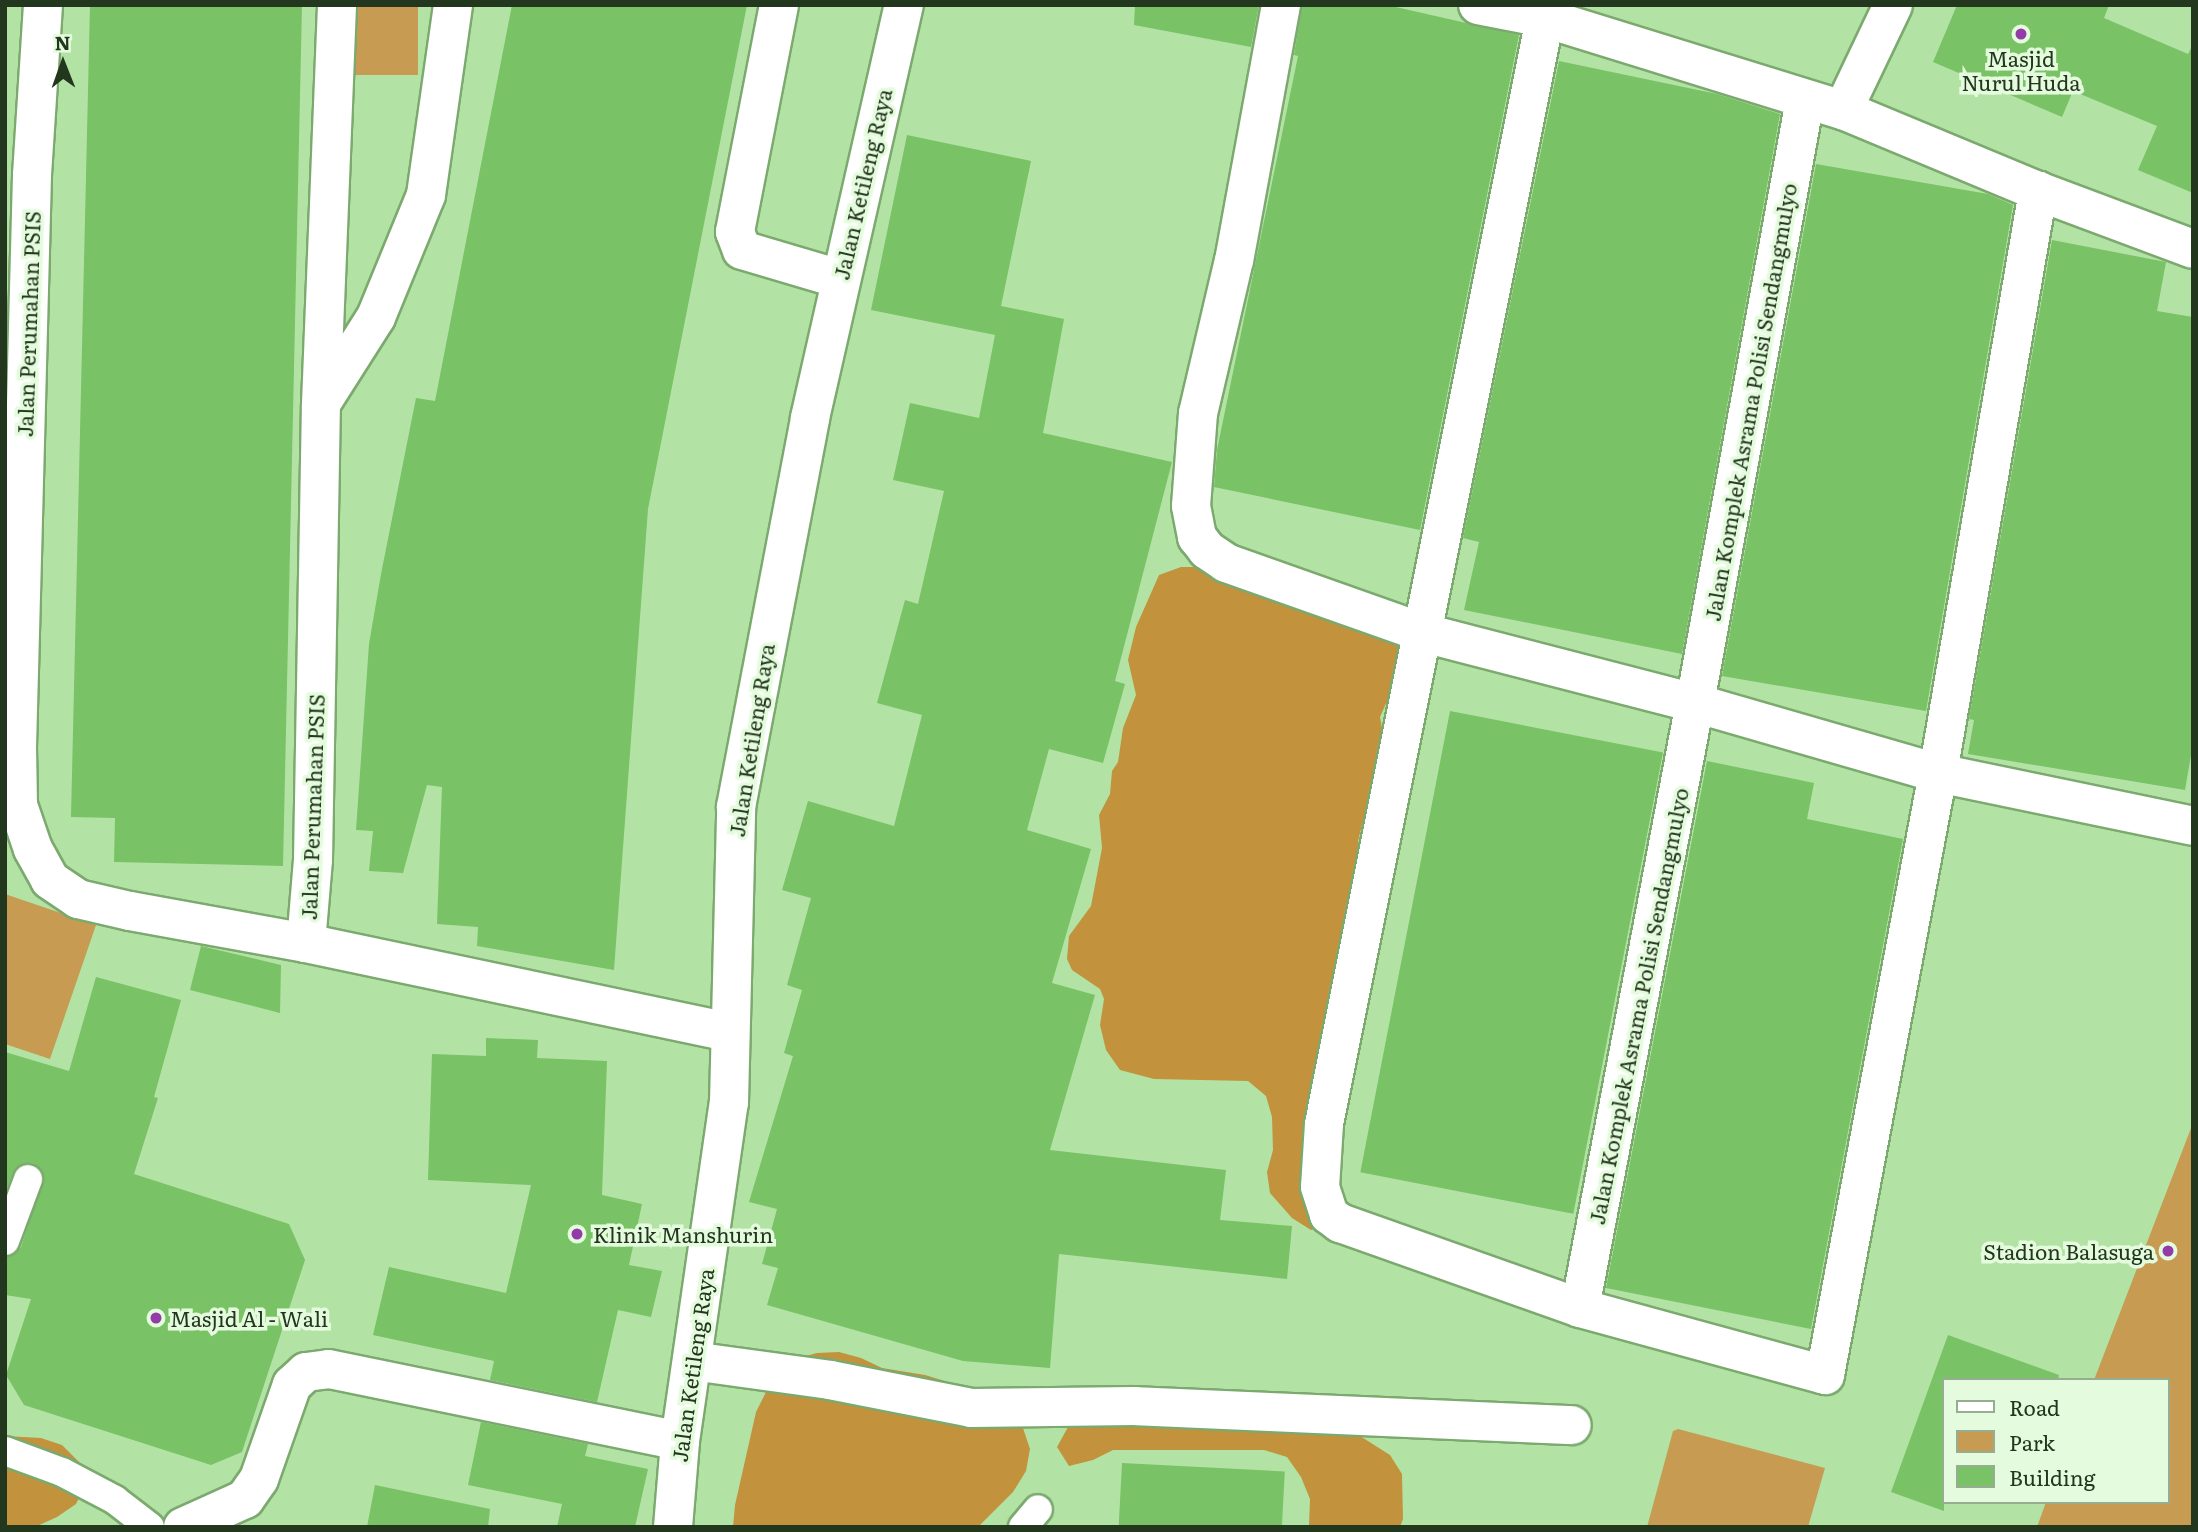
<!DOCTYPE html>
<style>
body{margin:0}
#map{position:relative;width:2198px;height:1532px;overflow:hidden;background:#b2e3a5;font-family:Literata,serif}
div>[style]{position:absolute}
.green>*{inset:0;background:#c79b51;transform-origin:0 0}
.forest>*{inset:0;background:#c2923c}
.building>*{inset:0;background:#79c265;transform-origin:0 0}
.roads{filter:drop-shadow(2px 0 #7ba96e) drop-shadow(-2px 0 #7ba96e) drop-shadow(0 2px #7ba96e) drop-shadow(0 -2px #7ba96e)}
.lane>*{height:28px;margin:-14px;padding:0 14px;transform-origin:14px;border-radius:14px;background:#fff}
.street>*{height:38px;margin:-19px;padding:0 19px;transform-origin:19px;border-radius:19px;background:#fff}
.secondary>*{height:38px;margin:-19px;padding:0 19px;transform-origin:19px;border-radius:19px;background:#fff}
.dots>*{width:19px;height:19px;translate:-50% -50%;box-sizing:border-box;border:4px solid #e4fcdd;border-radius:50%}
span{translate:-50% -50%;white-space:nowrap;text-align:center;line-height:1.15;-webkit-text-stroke:7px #e4fcdd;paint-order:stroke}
.poi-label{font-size:21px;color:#23361e}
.left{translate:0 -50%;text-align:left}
.right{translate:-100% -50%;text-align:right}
.street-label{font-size:21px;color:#23361e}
.frame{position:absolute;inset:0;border:7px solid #23361e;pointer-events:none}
.legend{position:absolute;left:1942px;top:1378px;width:228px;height:126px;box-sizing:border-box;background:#e4fcdd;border:2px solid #97ad91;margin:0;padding:9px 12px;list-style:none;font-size:21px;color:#23361e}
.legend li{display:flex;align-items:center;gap:14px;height:35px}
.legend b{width:35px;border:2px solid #97ad91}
.north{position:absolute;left:28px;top:28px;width:70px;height:70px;-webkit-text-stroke:5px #e4fcdd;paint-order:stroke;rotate:359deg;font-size:19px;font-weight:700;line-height:28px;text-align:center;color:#23361e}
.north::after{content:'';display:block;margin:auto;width:24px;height:32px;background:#23361e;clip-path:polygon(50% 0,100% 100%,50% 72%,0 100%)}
</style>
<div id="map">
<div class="green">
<i style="left:352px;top:5px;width:66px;height:70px"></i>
<i style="clip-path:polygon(5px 894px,96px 925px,50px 1059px,5px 1044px)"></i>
<i style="clip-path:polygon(2193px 1123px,2193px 1527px,2037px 1527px,2046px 1502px,2168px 1502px,2168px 1380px,2094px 1380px)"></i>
<i style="clip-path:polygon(1678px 1429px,1825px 1468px,1808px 1527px,1647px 1527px,1673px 1431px)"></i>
</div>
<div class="forest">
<i style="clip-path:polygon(1181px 567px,1204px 567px,1400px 620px,1407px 657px,1380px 717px,1384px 739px,1358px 841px,1366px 850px,1323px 1225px,1311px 1230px,1292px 1218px,1270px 1193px,1267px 1172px,1273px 1150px,1272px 1117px,1266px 1096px,1248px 1081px,1154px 1079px,1120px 1070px,1106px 1050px,1100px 1025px,1104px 999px,1100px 989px,1072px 970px,1067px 959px,1069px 936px,1091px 906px,1102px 848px,1099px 815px,1110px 794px,1112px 771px,1118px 762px,1123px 728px,1136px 695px,1128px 660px,1136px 627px,1159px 575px)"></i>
<i style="clip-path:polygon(839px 1352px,861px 1358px,882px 1368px,925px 1375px,991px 1395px,1023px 1428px,1030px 1449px,1026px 1471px,1013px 1492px,978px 1527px,733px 1527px,735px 1505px,756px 1412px,776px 1372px,795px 1359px,817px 1353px)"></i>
<i style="clip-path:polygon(1090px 1423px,1349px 1429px,1390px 1455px,1402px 1474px,1403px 1519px,1400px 1527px,1309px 1527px,1310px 1499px,1301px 1477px,1287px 1457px,1264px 1450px,1113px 1450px,1093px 1460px,1069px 1466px,1057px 1447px,1068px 1427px)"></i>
<i style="clip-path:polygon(5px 1436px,41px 1438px,62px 1445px,79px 1462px,86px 1483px,76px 1504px,57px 1517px,35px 1527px,5px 1527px)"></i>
</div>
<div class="building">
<i style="clip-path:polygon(90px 5px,302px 5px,283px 866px,114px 862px,115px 818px,71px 817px)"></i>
<i style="clip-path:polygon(512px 5px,747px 5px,648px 509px,614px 970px,477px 946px,478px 927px,437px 924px,442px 787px,427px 785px,403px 873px,369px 871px,373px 831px,356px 830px,369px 644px,381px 574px,416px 398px,435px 401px)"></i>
<i style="clip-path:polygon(1135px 5px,1259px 5px,1251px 47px,1134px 25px)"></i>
<i style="clip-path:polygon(1302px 5px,1387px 5px,1519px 35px,1420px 530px,1214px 487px,1217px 450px,1298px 56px,1294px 55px)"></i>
<i style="clip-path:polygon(1957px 5px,2109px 5px,2104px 18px,2188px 54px,2193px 44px,2193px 193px,2138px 170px,2157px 126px,2073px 91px,2062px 117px,1933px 62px)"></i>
<i style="clip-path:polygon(1559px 61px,1717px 94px,1780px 114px,1682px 654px,1464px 610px,1479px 542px,1463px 538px)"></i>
<i style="clip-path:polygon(907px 135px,1031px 161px,1001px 306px,1064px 319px,1043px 433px,1172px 462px,1115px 681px,1125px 684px,1103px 763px,1049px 749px,1027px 830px,1091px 849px,1052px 983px,1095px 995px,1050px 1150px,1226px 1170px,1220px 1220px,1292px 1226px,1287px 1279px,1059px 1254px,1050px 1368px,963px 1361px,767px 1305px,778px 1268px,762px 1264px,777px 1209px,749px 1202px,793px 1056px,784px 1053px,802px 990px,787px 985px,811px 898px,782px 890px,808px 801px,894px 826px,922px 715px,877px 703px,905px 600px,918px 604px,944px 491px,893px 480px,910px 403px,979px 418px,995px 335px,871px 310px)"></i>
<i style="clip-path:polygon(1816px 164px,1988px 194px,2013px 205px,1926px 711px,1722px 676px)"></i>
<i style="clip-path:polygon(2052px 240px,2166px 262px,2157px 311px,2193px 317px,2193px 744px,2185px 790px,1968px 754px,1974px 720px,1969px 719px)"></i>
<i style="left:1450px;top:711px;width:217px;height:470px;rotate:11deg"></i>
<i style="clip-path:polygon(1707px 761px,1814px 783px,1807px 819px,1903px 839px,1811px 1329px,1606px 1288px)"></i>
<i style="clip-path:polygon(201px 946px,281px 965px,280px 1013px,190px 990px)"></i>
<i style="clip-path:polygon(96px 977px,181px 1000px,154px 1097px,158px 1098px,134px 1174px,289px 1224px,305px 1260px,242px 1452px,211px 1465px,24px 1405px,6px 1375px,31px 1299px,5px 1295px,5px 1257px,15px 1254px,21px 1247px,44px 1177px,34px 1164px,25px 1163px,13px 1173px,5px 1193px,5px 1052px,69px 1071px)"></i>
<i style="clip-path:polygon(486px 1038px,538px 1040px,537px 1058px,607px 1061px,602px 1195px,642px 1204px,629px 1265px,662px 1271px,651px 1317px,618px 1310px,597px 1402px,490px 1380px,494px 1361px,373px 1335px,389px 1267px,506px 1293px,531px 1185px,428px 1180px,432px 1054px,486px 1056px)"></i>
<i style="clip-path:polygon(1948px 1335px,2059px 1375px,2058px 1380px,1944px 1380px,1944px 1511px,1891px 1492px)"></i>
<i style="clip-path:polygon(481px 1422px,588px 1444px,585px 1456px,648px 1469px,635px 1527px,557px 1527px,562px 1504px,468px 1485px)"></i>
<i style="left:1122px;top:1463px;width:163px;height:64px;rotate:3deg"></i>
<i style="clip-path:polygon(375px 1485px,490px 1509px,488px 1527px,367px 1527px)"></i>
</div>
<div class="roads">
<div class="lane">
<i style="left:5px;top:1241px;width:66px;rotate:-69.6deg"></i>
<i style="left:5px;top:1451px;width:61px;rotate:20.2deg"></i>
<i style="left:62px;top:1472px;width:60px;rotate:27.8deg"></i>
<i style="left:115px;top:1500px;width:44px;rotate:37.6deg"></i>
<i style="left:1023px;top:1527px;width:23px;rotate:-50deg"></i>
</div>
<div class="street">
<i style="left:43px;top:5px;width:170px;rotate:93.7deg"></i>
<i style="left:32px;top:175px;width:572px;rotate:91.5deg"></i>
<i style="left:17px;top:747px;width:58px;rotate:89deg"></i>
<i style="left:18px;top:805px;width:46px;rotate:71.2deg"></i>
<i style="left:33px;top:849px;width:35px;rotate:61deg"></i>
<i style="left:50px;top:880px;width:34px;rotate:34deg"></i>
<i style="left:78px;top:899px;width:53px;rotate:13deg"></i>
<i style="left:130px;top:911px;width:179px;rotate:10.3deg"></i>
<i style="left:306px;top:943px;width:433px;rotate:11.9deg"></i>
<i style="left:779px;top:5px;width:231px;rotate:101deg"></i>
<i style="left:735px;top:232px;width:19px;rotate:69deg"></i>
<i style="left:742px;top:250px;width:102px;rotate:16.5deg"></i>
<i style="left:1281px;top:5px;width:259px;rotate:100.4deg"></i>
<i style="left:1234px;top:260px;width:157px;rotate:103.2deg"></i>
<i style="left:1198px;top:413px;width:93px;rotate:94.3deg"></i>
<i style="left:1191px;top:506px;width:32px;rotate:79deg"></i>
<i style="left:1197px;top:537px;width:16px;rotate:52deg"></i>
<i style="left:1207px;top:550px;width:23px;rotate:34deg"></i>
<i style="left:1226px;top:563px;width:210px;rotate:19.5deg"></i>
<i style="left:1424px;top:633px;width:280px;rotate:14.5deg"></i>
<i style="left:1695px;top:703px;width:253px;rotate:16.1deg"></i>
<i style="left:1938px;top:773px;width:260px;rotate:11.7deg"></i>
<i style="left:1478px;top:5px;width:68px;rotate:11deg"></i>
<i style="left:1545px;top:18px;width:312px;rotate:17.2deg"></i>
<i style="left:1843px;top:110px;width:211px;rotate:22.6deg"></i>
<i style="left:2038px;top:191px;width:165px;rotate:20.5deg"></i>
<i style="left:1545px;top:18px;width:1128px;rotate:101.3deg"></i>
<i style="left:1324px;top:1124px;width:63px;rotate:93.6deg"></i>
<i style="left:1320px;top:1187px;width:29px;rotate:72deg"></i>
<i style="left:1329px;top:1215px;width:14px;rotate:36deg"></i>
<i style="left:1340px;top:1223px;width:255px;rotate:19.5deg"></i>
<i style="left:1580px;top:1308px;width:254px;rotate:15.3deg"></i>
<i style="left:1825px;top:1375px;width:613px;rotate:-79.37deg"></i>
<i style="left:1938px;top:773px;width:591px;rotate:-80.25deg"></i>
<i style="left:1843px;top:110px;width:116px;rotate:-64.5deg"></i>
<i style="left:322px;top:402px;width:101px;rotate:-57.6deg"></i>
<i style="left:376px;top:317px;width:132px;rotate:-67.7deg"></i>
<i style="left:426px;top:195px;width:192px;rotate:-81.9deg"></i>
<i style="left:306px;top:943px;width:83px;rotate:-85.2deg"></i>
<i style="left:313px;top:860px;width:456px;rotate:-89deg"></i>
<i style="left:321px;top:404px;width:399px;rotate:-87.7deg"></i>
<i style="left:1580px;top:1308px;width:616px;rotate:-79.24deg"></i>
<i style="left:1695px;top:703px;width:613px;rotate:-79.66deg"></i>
<i style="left:692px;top:1361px;width:139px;rotate:7.8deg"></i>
<i style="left:830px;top:1380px;width:144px;rotate:11.2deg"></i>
<i style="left:971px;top:1408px;width:163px;rotate:-0.7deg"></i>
<i style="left:1134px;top:1406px;width:438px;rotate:2.5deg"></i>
<i style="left:183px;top:1527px;width:68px;rotate:-24.3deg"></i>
<i style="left:245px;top:1499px;width:24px;rotate:-55deg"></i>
<i style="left:259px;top:1479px;width:100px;rotate:-70.7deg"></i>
<i style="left:292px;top:1385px;width:19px;rotate:-43deg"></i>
<i style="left:306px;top:1372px;width:23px;rotate:-7deg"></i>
<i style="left:329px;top:1369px;width:358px;rotate:11.6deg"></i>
</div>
<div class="secondary">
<i style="left:673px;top:1527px;width:86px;rotate:-85.3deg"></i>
<i style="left:680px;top:1441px;width:342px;rotate:-81.8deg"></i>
<i style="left:729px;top:1103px;width:296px;rotate:-88.6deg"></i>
<i style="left:736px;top:807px;width:396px;rotate:-79.2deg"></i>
<i style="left:810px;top:418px;width:424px;rotate:-77.2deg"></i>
</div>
</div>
<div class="dots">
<i style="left:2021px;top:34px;background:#933ca9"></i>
<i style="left:577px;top:1234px;background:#933ca9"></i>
<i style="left:2168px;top:1251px;background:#933ca9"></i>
<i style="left:156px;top:1318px;background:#933ca9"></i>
</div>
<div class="poi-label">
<span style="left:2021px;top:70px">Masjid<br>Nurul Huda</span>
<span class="left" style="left:593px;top:1234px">Klinik Manshurin</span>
<span class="right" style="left:2154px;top:1251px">Stadion Balasuga</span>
<span class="left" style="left:170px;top:1318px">Masjid Al - Wali</span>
</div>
<div class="street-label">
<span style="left:862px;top:184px;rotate:-77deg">Jalan Ketileng Raya</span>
<span style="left:28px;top:324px;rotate:-88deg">Jalan Perumahan PSIS</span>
<span style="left:1750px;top:402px;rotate:-80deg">Jalan Komplek Asrama Polisi Sendangmulyo</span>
<span style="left:751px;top:740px;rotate:-81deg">Jalan Ketileng Raya</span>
<span style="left:312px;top:807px;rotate:-88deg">Jalan Perumahan PSIS</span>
<span style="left:1638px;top:1006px;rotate:-79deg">Jalan Komplek Asrama Polisi Sendangmulyo</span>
<span style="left:692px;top:1365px;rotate:-82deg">Jalan Ketileng Raya</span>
</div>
<div class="frame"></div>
<ul class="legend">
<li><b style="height:9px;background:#fff"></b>Road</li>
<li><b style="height:19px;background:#c79b51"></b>Park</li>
<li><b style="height:19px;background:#79c265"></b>Building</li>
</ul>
<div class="north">N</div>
</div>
